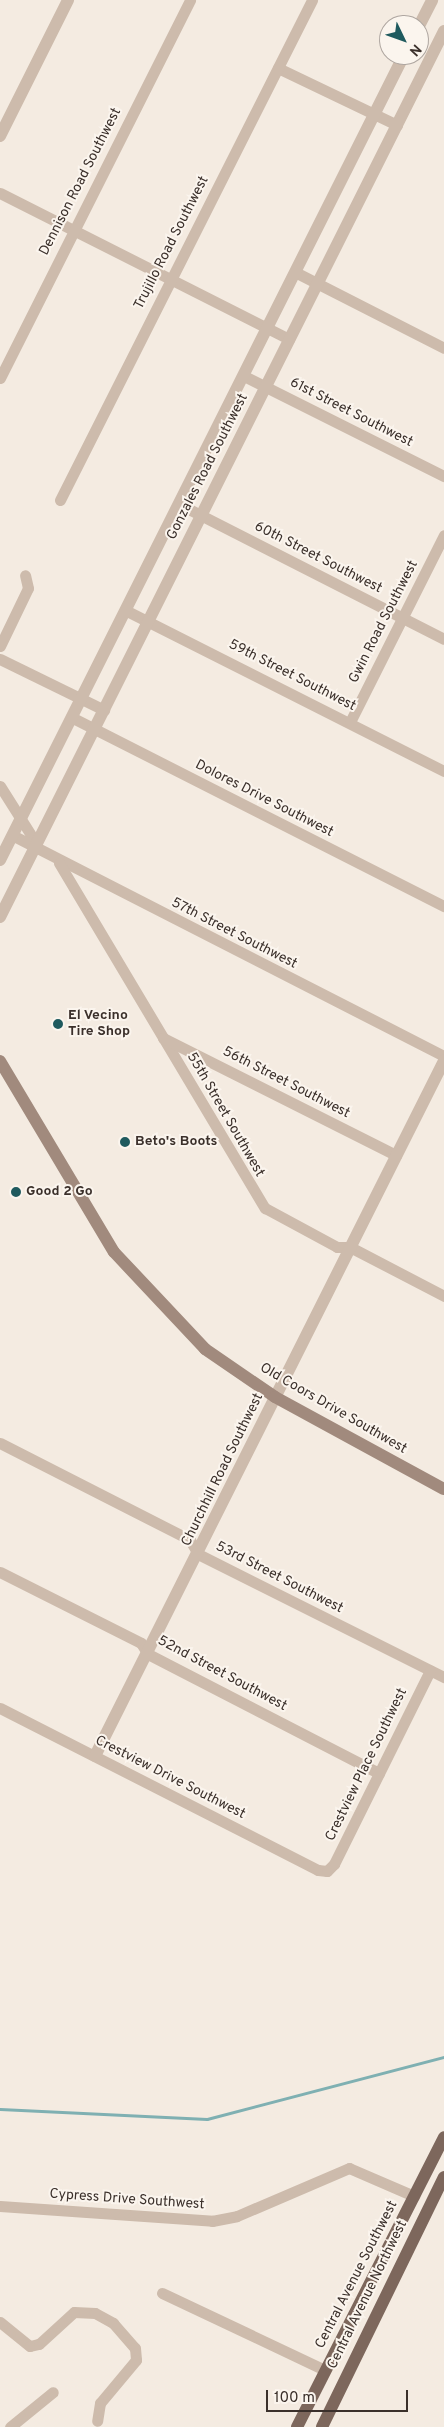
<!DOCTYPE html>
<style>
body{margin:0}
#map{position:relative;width:444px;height:2427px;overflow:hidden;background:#f4ebe1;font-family:Overpass,sans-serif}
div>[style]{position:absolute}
.stream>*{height:3px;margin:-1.5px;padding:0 1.5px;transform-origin:1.5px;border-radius:1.5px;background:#7fb0b2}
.minor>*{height:11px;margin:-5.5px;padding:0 5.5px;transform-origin:5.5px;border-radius:5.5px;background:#cdbbac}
.tertiary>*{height:12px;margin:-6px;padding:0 6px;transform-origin:6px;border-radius:6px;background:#cdbbac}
.secondary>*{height:12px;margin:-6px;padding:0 6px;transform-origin:6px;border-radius:6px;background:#a18a7d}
.primary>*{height:12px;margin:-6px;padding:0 6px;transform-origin:6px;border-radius:6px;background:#7d675c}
.dots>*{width:14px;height:14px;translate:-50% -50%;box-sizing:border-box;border:2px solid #fbf5ee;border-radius:50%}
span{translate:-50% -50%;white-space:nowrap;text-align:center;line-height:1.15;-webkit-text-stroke:4px #fbf5ee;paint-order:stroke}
.street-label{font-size:14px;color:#3b302b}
.poi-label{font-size:14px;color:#3b302b;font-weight:700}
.left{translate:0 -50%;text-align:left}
.north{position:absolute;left:379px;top:15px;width:50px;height:50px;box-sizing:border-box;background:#fbf5ee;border:1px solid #aea6a0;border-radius:50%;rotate:132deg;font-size:14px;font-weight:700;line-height:20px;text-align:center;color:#3b302b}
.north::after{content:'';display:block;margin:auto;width:18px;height:22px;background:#1f5a5e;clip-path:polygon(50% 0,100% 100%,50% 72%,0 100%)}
.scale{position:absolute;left:266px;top:2390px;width:142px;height:22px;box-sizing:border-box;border:2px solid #3b302b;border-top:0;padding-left:6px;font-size:15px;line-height:18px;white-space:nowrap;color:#3b302b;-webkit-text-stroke:4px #fbf5ee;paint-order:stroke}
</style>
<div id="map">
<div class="stream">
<i style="left:0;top:2109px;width:207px;rotate:2.8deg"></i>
<i style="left:207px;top:2119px;width:245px;rotate:-14.7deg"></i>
</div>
<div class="minor">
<i style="left:278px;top:68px;width:132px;rotate:25.6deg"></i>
<i style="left:0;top:193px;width:324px;rotate:26.8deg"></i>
<i style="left:295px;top:272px;width:167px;rotate:27deg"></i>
<i style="left:244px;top:376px;width:224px;rotate:26.6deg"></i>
<i style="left:0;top:378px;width:423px;rotate:-63.3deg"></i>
<i style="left:60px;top:500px;width:560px;rotate:-63.25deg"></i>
<i style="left:179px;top:504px;width:297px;rotate:27deg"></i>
<i style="left:125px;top:610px;width:357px;rotate:26.8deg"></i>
<i style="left:0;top:646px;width:64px;rotate:-64.2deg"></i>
<i style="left:28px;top:588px;width:13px;rotate:-103deg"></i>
<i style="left:0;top:659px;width:116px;rotate:26.1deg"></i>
<i style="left:71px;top:717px;width:418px;rotate:26.9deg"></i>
<i style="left:350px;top:722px;width:209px;rotate:-63.3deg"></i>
<i style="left:0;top:786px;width:67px;rotate:57.7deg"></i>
<i style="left:12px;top:835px;width:485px;rotate:27.1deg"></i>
<i style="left:59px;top:863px;width:402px;rotate:59.2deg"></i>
<i style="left:265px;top:1208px;width:82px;rotate:28.4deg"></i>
<i style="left:337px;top:1247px;width:13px"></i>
<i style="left:350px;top:1247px;width:106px;rotate:27.5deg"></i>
<i style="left:163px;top:1038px;width:261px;rotate:26.7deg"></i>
<i style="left:0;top:1443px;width:213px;rotate:27deg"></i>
<i style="left:190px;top:1540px;width:16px;rotate:60deg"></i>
<i style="left:198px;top:1554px;width:275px;rotate:26.6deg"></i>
<i style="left:0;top:1572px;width:158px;rotate:26.7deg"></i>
<i style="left:141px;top:1643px;width:13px;rotate:58deg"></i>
<i style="left:148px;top:1654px;width:260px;rotate:27.3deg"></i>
<i style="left:0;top:1708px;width:357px;rotate:27deg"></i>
<i style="left:318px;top:1870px;width:9px;rotate:6deg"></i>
<i style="left:327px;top:1871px;width:10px;rotate:-45deg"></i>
<i style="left:334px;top:1864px;width:216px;rotate:-63.6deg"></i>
<i style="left:0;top:2206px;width:213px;rotate:4deg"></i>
<i style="left:212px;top:2221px;width:25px;rotate:-11deg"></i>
<i style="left:237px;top:2216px;width:122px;rotate:-23.2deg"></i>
<i style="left:349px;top:2168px;width:71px;rotate:23.3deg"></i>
<i style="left:162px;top:2293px;width:180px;rotate:25.3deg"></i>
<i style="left:0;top:2322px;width:38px;rotate:39deg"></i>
<i style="left:30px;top:2346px;width:9px;rotate:-13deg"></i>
<i style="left:39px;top:2344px;width:47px;rotate:-42.4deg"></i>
<i style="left:74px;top:2312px;width:21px;rotate:3deg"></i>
<i style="left:95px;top:2313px;width:21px;rotate:29deg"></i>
<i style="left:113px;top:2323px;width:33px;rotate:49deg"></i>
<i style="left:135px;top:2348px;width:12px;rotate:85deg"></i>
<i style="left:136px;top:2360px;width:56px;rotate:129.9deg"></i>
<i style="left:100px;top:2403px;width:18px;rotate:99deg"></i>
<i style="left:10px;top:2427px;width:55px;rotate:-39.1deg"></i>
</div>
<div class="tertiary">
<i style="left:419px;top:26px;width:29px;rotate:-63deg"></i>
<i style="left:0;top:136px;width:152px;rotate:-63.4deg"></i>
<i style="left:0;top:860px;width:901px;rotate:-63.35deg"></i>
<i style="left:0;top:917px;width:991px;rotate:-63.38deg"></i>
<i style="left:95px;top:1756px;width:778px;rotate:-63.34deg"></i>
</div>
<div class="secondary">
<i style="left:0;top:1061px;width:222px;rotate:59.2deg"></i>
<i style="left:114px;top:1252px;width:133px;rotate:46.8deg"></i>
<i style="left:205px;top:1349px;width:85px;rotate:34.4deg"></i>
<i style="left:275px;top:1397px;width:192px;rotate:28.6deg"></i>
</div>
<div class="primary">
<i style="left:297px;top:2427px;width:325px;rotate:-63.1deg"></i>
<i style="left:322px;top:2427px;width:278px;rotate:-64deg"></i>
</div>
<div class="dots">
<i style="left:58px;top:1024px;background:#1f5a5e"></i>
<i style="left:125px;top:1142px;background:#1f5a5e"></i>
<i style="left:16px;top:1192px;background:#1f5a5e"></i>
</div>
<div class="street-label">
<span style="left:81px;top:182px;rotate:-63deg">Dennison Road Southwest</span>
<span style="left:172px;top:243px;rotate:-63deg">Trujillo Road Southwest</span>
<span style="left:351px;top:413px;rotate:27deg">61st Street Southwest</span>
<span style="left:208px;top:467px;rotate:-63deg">Gonzales Road Southwest</span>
<span style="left:318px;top:558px;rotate:27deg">60th Street Southwest</span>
<span style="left:384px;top:622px;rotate:-63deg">Gwin Road Southwest</span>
<span style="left:292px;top:676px;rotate:27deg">59th Street Southwest</span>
<span style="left:264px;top:799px;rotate:27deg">Dolores Drive Southwest</span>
<span style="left:234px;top:934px;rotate:27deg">57th Street Southwest</span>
<span style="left:286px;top:1083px;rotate:27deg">56th Street Southwest</span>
<span style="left:225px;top:1115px;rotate:60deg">55th Street Southwest</span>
<span style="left:333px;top:1409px;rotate:30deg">Old Coors Drive Southwest</span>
<span style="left:223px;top:1470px;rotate:-64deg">Churchhill Road Southwest</span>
<span style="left:279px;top:1578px;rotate:27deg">53rd Street Southwest</span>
<span style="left:222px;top:1674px;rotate:28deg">52nd Street Southwest</span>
<span style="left:367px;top:1765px;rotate:-64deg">Crestview Place Southwest</span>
<span style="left:170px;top:1778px;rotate:27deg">Crestview Drive Southwest</span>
<span style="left:127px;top:2200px;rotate:4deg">Cypress Drive Southwest</span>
<span style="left:357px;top:2275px;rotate:-63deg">Central Avenue Southwest</span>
<span style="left:368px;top:2295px;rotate:-64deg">Central Avenue Northwest</span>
</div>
<div class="poi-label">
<span class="left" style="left:68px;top:1024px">El Vecino<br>Tire Shop</span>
<span class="left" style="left:135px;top:1142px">Beto's Boots</span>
<span class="left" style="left:26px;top:1192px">Good 2 Go</span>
</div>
<div class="north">N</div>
<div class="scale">100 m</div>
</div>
